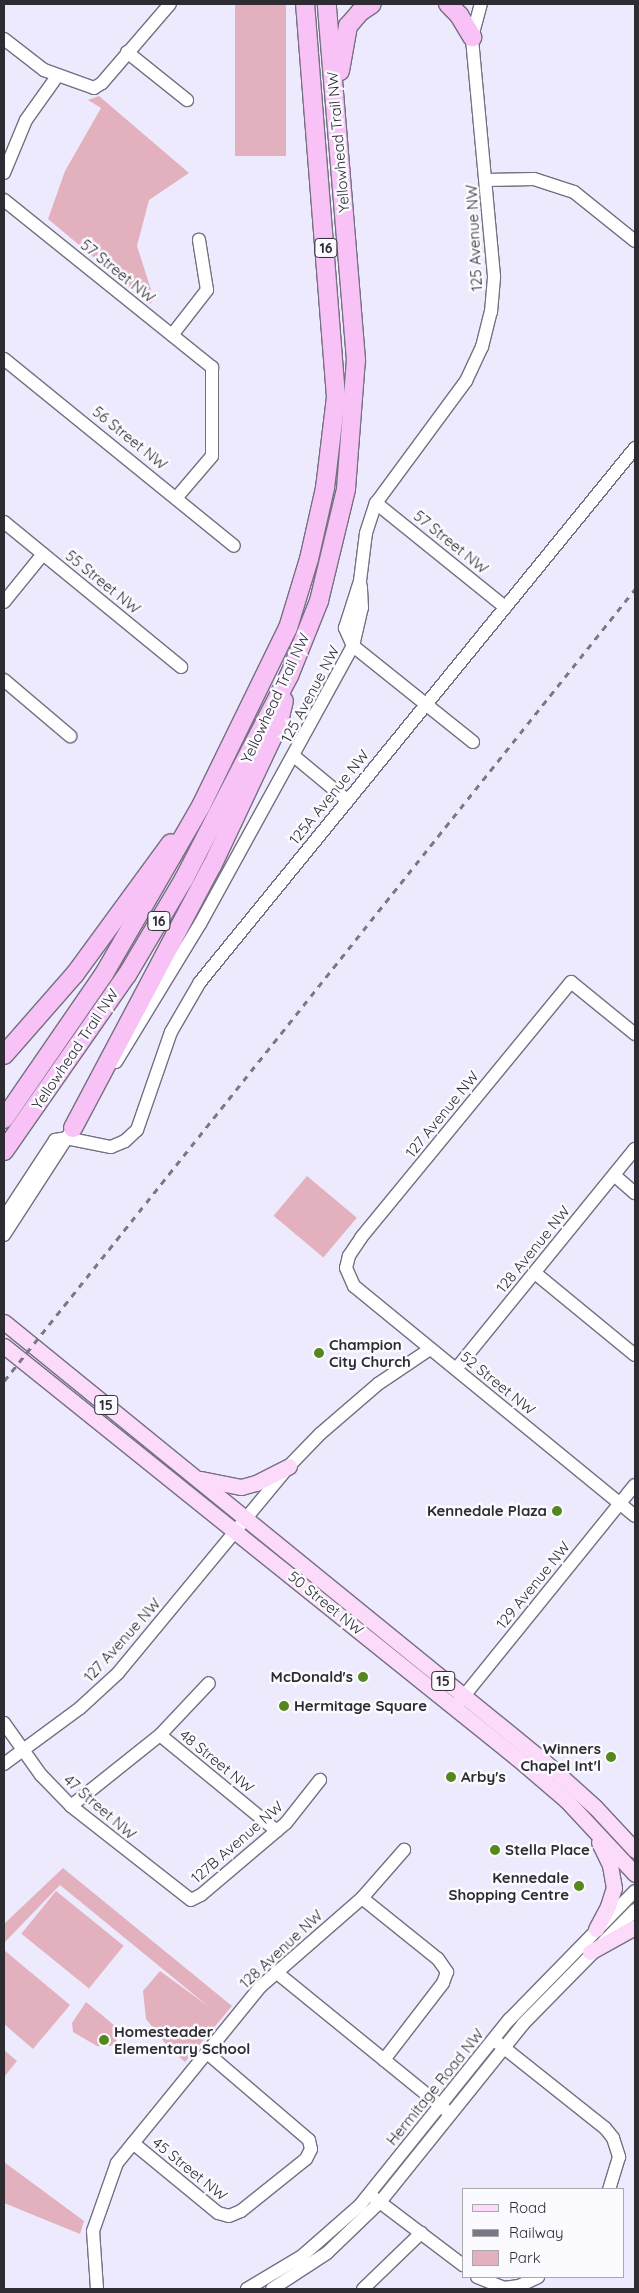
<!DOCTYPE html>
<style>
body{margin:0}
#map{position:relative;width:639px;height:2293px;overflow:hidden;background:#eeeafd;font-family:Quicksand,sans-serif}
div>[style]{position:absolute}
.green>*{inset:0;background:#e3b0be;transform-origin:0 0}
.roads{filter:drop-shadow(1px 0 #747081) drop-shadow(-1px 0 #747081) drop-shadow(0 1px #747081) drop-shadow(0 -1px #747081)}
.minor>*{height:12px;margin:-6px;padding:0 6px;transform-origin:6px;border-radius:6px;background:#fff}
.major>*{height:15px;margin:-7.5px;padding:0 7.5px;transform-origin:7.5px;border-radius:7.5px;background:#fbdafa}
.highway>*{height:18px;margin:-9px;padding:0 9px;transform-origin:9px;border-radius:9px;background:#f9c2f6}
.rail>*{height:2.5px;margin-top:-1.25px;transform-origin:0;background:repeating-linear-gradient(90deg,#7a7884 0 6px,transparent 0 12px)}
.dots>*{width:14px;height:14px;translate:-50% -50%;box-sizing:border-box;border:2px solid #fbfafe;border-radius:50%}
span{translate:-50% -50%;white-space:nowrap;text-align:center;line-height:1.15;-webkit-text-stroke:5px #fbfafe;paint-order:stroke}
.shield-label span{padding:1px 4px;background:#fbfafe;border:1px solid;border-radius:4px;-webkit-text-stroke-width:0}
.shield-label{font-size:14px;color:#2d2c33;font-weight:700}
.street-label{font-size:15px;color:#2d2c33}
.poi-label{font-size:15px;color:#2d2c33;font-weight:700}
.left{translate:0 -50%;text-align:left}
.right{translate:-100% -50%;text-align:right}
.frame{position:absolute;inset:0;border:5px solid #2d2c33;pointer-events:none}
.legend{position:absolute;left:462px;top:2188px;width:162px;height:90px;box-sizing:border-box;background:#fbfafe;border:1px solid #a9a8ad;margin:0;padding:6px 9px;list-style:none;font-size:15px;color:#2d2c33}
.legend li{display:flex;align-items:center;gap:10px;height:25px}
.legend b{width:25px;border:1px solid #a9a8ad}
</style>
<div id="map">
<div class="green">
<i style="left:235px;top:4px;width:51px;height:152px"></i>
<i style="clip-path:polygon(99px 96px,189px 173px,149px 200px,137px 246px,154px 299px,150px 304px,48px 219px,65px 171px,101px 108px,88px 100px)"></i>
<i style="left:307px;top:1176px;width:65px;height:52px;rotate:40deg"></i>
<i style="clip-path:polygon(63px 1868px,232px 2006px,185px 2062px,169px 2048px,146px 2019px,143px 1991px,160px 1971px,208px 2006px,60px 1885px,4px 1943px,4px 1924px)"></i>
<i style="left:56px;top:1891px;width:87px;height:55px;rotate:39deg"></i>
<i style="clip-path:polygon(4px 1950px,70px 2005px,33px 2049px,4px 2024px)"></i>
<i style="clip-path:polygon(86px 2002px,120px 2030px,115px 2046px,97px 2046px,73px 2032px,72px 2023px)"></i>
<i style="clip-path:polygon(4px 2050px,17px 2061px,4px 2077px)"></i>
<i style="clip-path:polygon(4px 2162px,84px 2221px,80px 2234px,4px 2203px)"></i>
</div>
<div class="roads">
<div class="minor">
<i style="left:4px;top:39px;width:51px;rotate:37.8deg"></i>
<i style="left:44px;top:70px;width:53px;rotate:19.8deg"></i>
<i style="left:94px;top:88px;width:9px;rotate:-32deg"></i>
<i style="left:102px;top:83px;width:104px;rotate:-49.3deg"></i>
<i style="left:127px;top:52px;width:77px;rotate:38.7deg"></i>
<i style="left:4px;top:173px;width:57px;rotate:-67.5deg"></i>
<i style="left:26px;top:120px;width:55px;rotate:-54.6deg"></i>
<i style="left:487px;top:180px;width:47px;rotate:-1.2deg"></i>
<i style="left:534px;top:179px;width:42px;rotate:18deg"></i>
<i style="left:574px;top:192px;width:78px;rotate:38.8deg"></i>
<i style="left:4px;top:200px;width:267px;rotate:38.8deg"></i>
<i style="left:212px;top:367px;width:89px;rotate:90deg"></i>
<i style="left:212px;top:456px;width:54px;rotate:130.5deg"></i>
<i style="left:172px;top:335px;width:57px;rotate:-52.1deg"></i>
<i style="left:207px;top:290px;width:51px;rotate:-99.1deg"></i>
<i style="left:4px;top:359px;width:296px;rotate:39.1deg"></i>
<i style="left:376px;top:503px;width:166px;rotate:38.9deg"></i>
<i style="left:4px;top:522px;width:229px;rotate:39.3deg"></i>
<i style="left:4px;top:602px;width:62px;rotate:-50.9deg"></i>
<i style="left:4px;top:680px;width:87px;rotate:40.3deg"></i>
<i style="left:473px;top:742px;width:154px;rotate:-141.3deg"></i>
<i style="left:353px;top:646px;width:20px;rotate:-114deg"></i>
<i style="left:345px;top:628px;width:49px;rotate:-72.3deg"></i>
<i style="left:360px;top:581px;width:48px;rotate:-82.9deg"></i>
<i style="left:366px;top:533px;width:32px;rotate:-72deg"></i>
<i style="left:376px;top:503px;width:152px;rotate:-53.6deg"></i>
<i style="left:466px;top:381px;width:38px;rotate:-65deg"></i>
<i style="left:482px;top:347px;width:36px;rotate:-76deg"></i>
<i style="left:491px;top:312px;width:36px;rotate:-85deg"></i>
<i style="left:494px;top:276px;width:240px;rotate:-95.3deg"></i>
<i style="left:472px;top:37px;width:34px;rotate:-75deg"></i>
<i style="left:295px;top:757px;width:67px;rotate:39.6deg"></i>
<i style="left:635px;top:1034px;width:82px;rotate:-140.9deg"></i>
<i style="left:571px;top:982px;width:331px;rotate:129.4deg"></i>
<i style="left:361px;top:1238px;width:22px;rotate:124deg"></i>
<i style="left:349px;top:1256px;width:12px;rotate:104deg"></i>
<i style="left:346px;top:1268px;width:20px;rotate:66deg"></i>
<i style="left:354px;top:1286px;width:363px;rotate:39.3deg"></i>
<i style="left:116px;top:1062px;width:162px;rotate:-58.7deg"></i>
<i style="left:200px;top:924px;width:317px;rotate:-61.2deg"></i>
<i style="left:353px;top:646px;width:39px;rotate:-77deg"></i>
<i style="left:362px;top:608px;width:22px;rotate:-93deg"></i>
<i style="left:614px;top:1175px;width:28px;rotate:41deg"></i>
<i style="left:4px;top:1218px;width:93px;rotate:-56.8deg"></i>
<i style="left:55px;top:1140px;width:11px;rotate:-10deg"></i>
<i style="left:66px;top:1138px;width:46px;rotate:11.3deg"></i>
<i style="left:111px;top:1147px;width:15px;rotate:-23deg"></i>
<i style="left:125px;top:1141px;width:16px;rotate:-43deg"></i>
<i style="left:137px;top:1130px;width:104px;rotate:-70.9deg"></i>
<i style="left:171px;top:1032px;width:58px;rotate:-59.9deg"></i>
<i style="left:200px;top:982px;width:689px;rotate:-50.83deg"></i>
<i style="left:4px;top:1235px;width:121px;rotate:-57.1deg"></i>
<i style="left:535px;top:1273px;width:129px;rotate:39.4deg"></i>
<i style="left:456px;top:1369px;width:284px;rotate:-50.9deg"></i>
<i style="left:459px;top:1702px;width:279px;rotate:-51deg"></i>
<i style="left:4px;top:1723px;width:64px;rotate:54.6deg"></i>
<i style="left:41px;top:1775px;width:43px;rotate:45.9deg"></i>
<i style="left:71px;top:1806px;width:152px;rotate:38.1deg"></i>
<i style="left:191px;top:1900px;width:11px;rotate:-27deg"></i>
<i style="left:201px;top:1895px;width:111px;rotate:-40.3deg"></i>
<i style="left:286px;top:1823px;width:55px;rotate:-51.7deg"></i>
<i style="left:160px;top:1735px;width:151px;rotate:39.4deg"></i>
<i style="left:4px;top:1764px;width:94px;rotate:-36.4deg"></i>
<i style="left:80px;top:1708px;width:52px;rotate:-42.6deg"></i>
<i style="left:118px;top:1673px;width:268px;rotate:-50.4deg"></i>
<i style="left:289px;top:1466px;width:45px;rotate:-45.9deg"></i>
<i style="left:320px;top:1434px;width:77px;rotate:-40.8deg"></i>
<i style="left:378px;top:1384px;width:63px;rotate:-33.9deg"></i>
<i style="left:71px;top:1806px;width:114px;rotate:-38.6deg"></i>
<i style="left:160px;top:1735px;width:71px;rotate:-46.7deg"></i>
<i style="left:362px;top:1898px;width:97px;rotate:38.8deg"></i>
<i style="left:438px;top:1959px;width:16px;rotate:55deg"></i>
<i style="left:447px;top:1972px;width:12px;rotate:110deg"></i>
<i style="left:443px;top:1983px;width:97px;rotate:127.5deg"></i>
<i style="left:276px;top:1972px;width:220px;rotate:39.1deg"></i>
<i style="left:498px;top:2043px;width:137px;rotate:38.5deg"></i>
<i style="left:605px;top:2128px;width:13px;rotate:51deg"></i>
<i style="left:613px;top:2138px;width:20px;rotate:72deg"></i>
<i style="left:619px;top:2157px;width:34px;rotate:107deg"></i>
<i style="left:133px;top:2143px;width:110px;rotate:39.5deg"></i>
<i style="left:218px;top:2213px;width:11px;rotate:15deg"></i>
<i style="left:229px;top:2216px;width:13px;rotate:-23deg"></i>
<i style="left:241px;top:2211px;width:83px;rotate:-38.7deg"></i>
<i style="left:306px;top:2159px;width:11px;rotate:-63deg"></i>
<i style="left:311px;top:2149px;width:9px;rotate:-103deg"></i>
<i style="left:309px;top:2140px;width:134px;rotate:-139.5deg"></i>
<i style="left:373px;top:2197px;width:113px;rotate:37.1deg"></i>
<i style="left:477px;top:2277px;width:29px;rotate:22deg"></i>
<i style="left:504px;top:2288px;width:15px;rotate:-8deg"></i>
<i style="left:519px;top:2286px;width:21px;rotate:-25deg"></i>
<i style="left:97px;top:2289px;width:58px;rotate:-93.9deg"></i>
<i style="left:93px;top:2231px;width:72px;rotate:-70.6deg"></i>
<i style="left:117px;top:2163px;width:227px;rotate:-50.9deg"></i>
<i style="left:260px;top:1987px;width:135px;rotate:-41.1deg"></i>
<i style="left:362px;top:1898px;width:64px;rotate:-48.8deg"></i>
<i style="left:247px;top:2289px;width:64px;rotate:-31deg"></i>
<i style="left:302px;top:2256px;width:77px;rotate:-41.3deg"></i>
<i style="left:360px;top:2205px;width:238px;rotate:-51.2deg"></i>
<i style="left:509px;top:2020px;width:180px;rotate:-45.7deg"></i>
<i style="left:272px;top:2289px;width:66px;rotate:-33.2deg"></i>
<i style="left:327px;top:2253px;width:74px;rotate:-43.9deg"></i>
<i style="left:380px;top:2202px;width:228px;rotate:-51.2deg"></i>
<i style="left:523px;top:2024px;width:160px;rotate:-45.5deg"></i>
<i style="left:363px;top:2289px;width:81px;rotate:-44deg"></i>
</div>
<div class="major">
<i style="left:4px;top:1322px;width:697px;rotate:39.12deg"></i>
<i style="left:545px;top:1762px;width:67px;rotate:42deg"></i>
<i style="left:595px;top:1807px;width:59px;rotate:47.1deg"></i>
<i style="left:4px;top:1346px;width:658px;rotate:38.77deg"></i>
<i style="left:517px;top:1758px;width:65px;rotate:40.6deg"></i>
<i style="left:566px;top:1800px;width:101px;rotate:47deg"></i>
<i style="left:201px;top:1479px;width:41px;rotate:11.3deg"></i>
<i style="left:241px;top:1487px;width:16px;rotate:-15deg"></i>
<i style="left:256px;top:1483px;width:37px;rotate:-27deg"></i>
<i style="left:596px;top:1929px;width:26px;rotate:-62deg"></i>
<i style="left:608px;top:1906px;width:19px;rotate:-72deg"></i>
<i style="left:614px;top:1888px;width:23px;rotate:-100deg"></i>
<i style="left:610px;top:1865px;width:25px;rotate:-116deg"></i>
<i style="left:590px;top:1952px;width:51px;rotate:-29.1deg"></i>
</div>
<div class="highway">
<i style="left:448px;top:4px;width:16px;rotate:45deg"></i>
<i style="left:459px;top:15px;width:26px;rotate:59deg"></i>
<i style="left:340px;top:71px;width:46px;rotate:-79.9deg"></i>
<i style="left:348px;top:26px;width:18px;rotate:-49deg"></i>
<i style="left:360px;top:12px;width:14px;rotate:-34deg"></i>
<i style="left:4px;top:1055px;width:108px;rotate:-48.8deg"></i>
<i style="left:75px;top:974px;width:162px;rotate:-53.8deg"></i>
<i style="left:4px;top:1119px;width:176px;rotate:-55.4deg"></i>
<i style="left:104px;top:974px;width:194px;rotate:-60deg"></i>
<i style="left:201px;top:806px;width:198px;rotate:-64deg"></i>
<i style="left:288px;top:628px;width:72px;rotate:-73.1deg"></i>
<i style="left:309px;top:559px;width:73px;rotate:-77.3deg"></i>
<i style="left:325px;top:488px;width:92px;rotate:-83.1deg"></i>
<i style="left:336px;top:397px;width:394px;rotate:-94.5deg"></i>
<i style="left:73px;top:1128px;width:297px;rotate:-62.1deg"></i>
<i style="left:212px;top:866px;width:155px;rotate:-64.8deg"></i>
<i style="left:278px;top:726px;width:26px;rotate:-77deg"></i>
<i style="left:4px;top:1151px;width:215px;rotate:-55.1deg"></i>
<i style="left:127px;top:975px;width:112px;rotate:-59.3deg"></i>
<i style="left:184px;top:879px;width:229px;rotate:-62.7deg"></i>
<i style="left:289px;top:676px;width:81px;rotate:-68.2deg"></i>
<i style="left:319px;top:601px;width:115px;rotate:-76.4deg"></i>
<i style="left:346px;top:489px;width:129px;rotate:-85.6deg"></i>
<i style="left:356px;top:360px;width:357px;rotate:-94.7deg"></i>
</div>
</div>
<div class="rail">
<i style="left:4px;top:1381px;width:1013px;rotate:-51.46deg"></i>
</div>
<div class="dots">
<i style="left:319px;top:1353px;background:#54871e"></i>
<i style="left:557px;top:1511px;background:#54871e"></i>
<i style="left:363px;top:1677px;background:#54871e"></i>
<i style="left:284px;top:1706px;background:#54871e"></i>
<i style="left:611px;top:1757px;background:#54871e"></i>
<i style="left:451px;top:1777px;background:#54871e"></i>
<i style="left:495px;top:1850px;background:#54871e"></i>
<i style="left:579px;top:1886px;background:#54871e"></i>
<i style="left:104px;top:2040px;background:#54871e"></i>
</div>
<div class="shield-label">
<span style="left:326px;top:248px">16</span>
<span style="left:159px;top:921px">16</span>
<span style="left:106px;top:1405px">15</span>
<span style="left:443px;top:1681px">15</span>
</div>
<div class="street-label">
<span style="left:338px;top:142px;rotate:-95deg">Yellowhead Trail NW</span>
<span style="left:474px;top:238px;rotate:-93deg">125 Avenue NW</span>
<span style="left:118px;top:271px;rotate:39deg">57 Street NW</span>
<span style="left:130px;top:438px;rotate:39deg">56 Street NW</span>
<span style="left:451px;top:542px;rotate:39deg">57 Street NW</span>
<span style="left:103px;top:582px;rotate:39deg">55 Street NW</span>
<span style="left:310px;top:694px;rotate:-62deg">125 Avenue NW</span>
<span style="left:275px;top:698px;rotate:-65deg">Yellowhead Trail NW</span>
<span style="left:329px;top:797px;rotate:-51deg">125A Avenue NW</span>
<span style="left:75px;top:1049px;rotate:-56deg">Yellowhead Trail NW</span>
<span style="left:442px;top:1114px;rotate:-51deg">127 Avenue NW</span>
<span style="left:533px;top:1249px;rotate:-51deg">128 Avenue NW</span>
<span style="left:498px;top:1383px;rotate:39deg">52 Street NW</span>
<span style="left:533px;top:1585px;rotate:-51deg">129 Avenue NW</span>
<span style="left:326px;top:1603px;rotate:39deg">50 Street NW</span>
<span style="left:122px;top:1640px;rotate:-48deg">127 Avenue NW</span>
<span style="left:217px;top:1761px;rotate:39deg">48 Street NW</span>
<span style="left:100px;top:1807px;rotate:41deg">47 Street NW</span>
<span style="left:237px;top:1842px;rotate:-41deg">127B Avenue NW</span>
<span style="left:281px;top:1949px;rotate:-43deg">128 Avenue NW</span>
<span style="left:435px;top:2087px;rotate:-51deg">Hermitage Road NW</span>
<span style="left:190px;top:2169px;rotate:39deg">45 Street NW</span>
</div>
<div class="poi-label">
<span class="left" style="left:329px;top:1353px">Champion<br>City Church</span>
<span class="right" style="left:547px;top:1511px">Kennedale Plaza</span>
<span class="right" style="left:353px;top:1677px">McDonald's</span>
<span class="left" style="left:294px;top:1706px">Hermitage Square</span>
<span class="right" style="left:601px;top:1757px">Winners<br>Chapel Int'l</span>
<span class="left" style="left:461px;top:1777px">Arby's</span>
<span class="left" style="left:505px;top:1850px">Stella Place</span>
<span class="right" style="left:569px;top:1886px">Kennedale<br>Shopping Centre</span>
<span class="left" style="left:114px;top:2040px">Homesteader<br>Elementary School</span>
</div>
<div class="frame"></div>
<ul class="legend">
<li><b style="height:6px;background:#fbdafa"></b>Road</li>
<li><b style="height:6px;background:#7a7884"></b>Railway</li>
<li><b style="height:14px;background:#e3b0be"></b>Park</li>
</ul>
</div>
